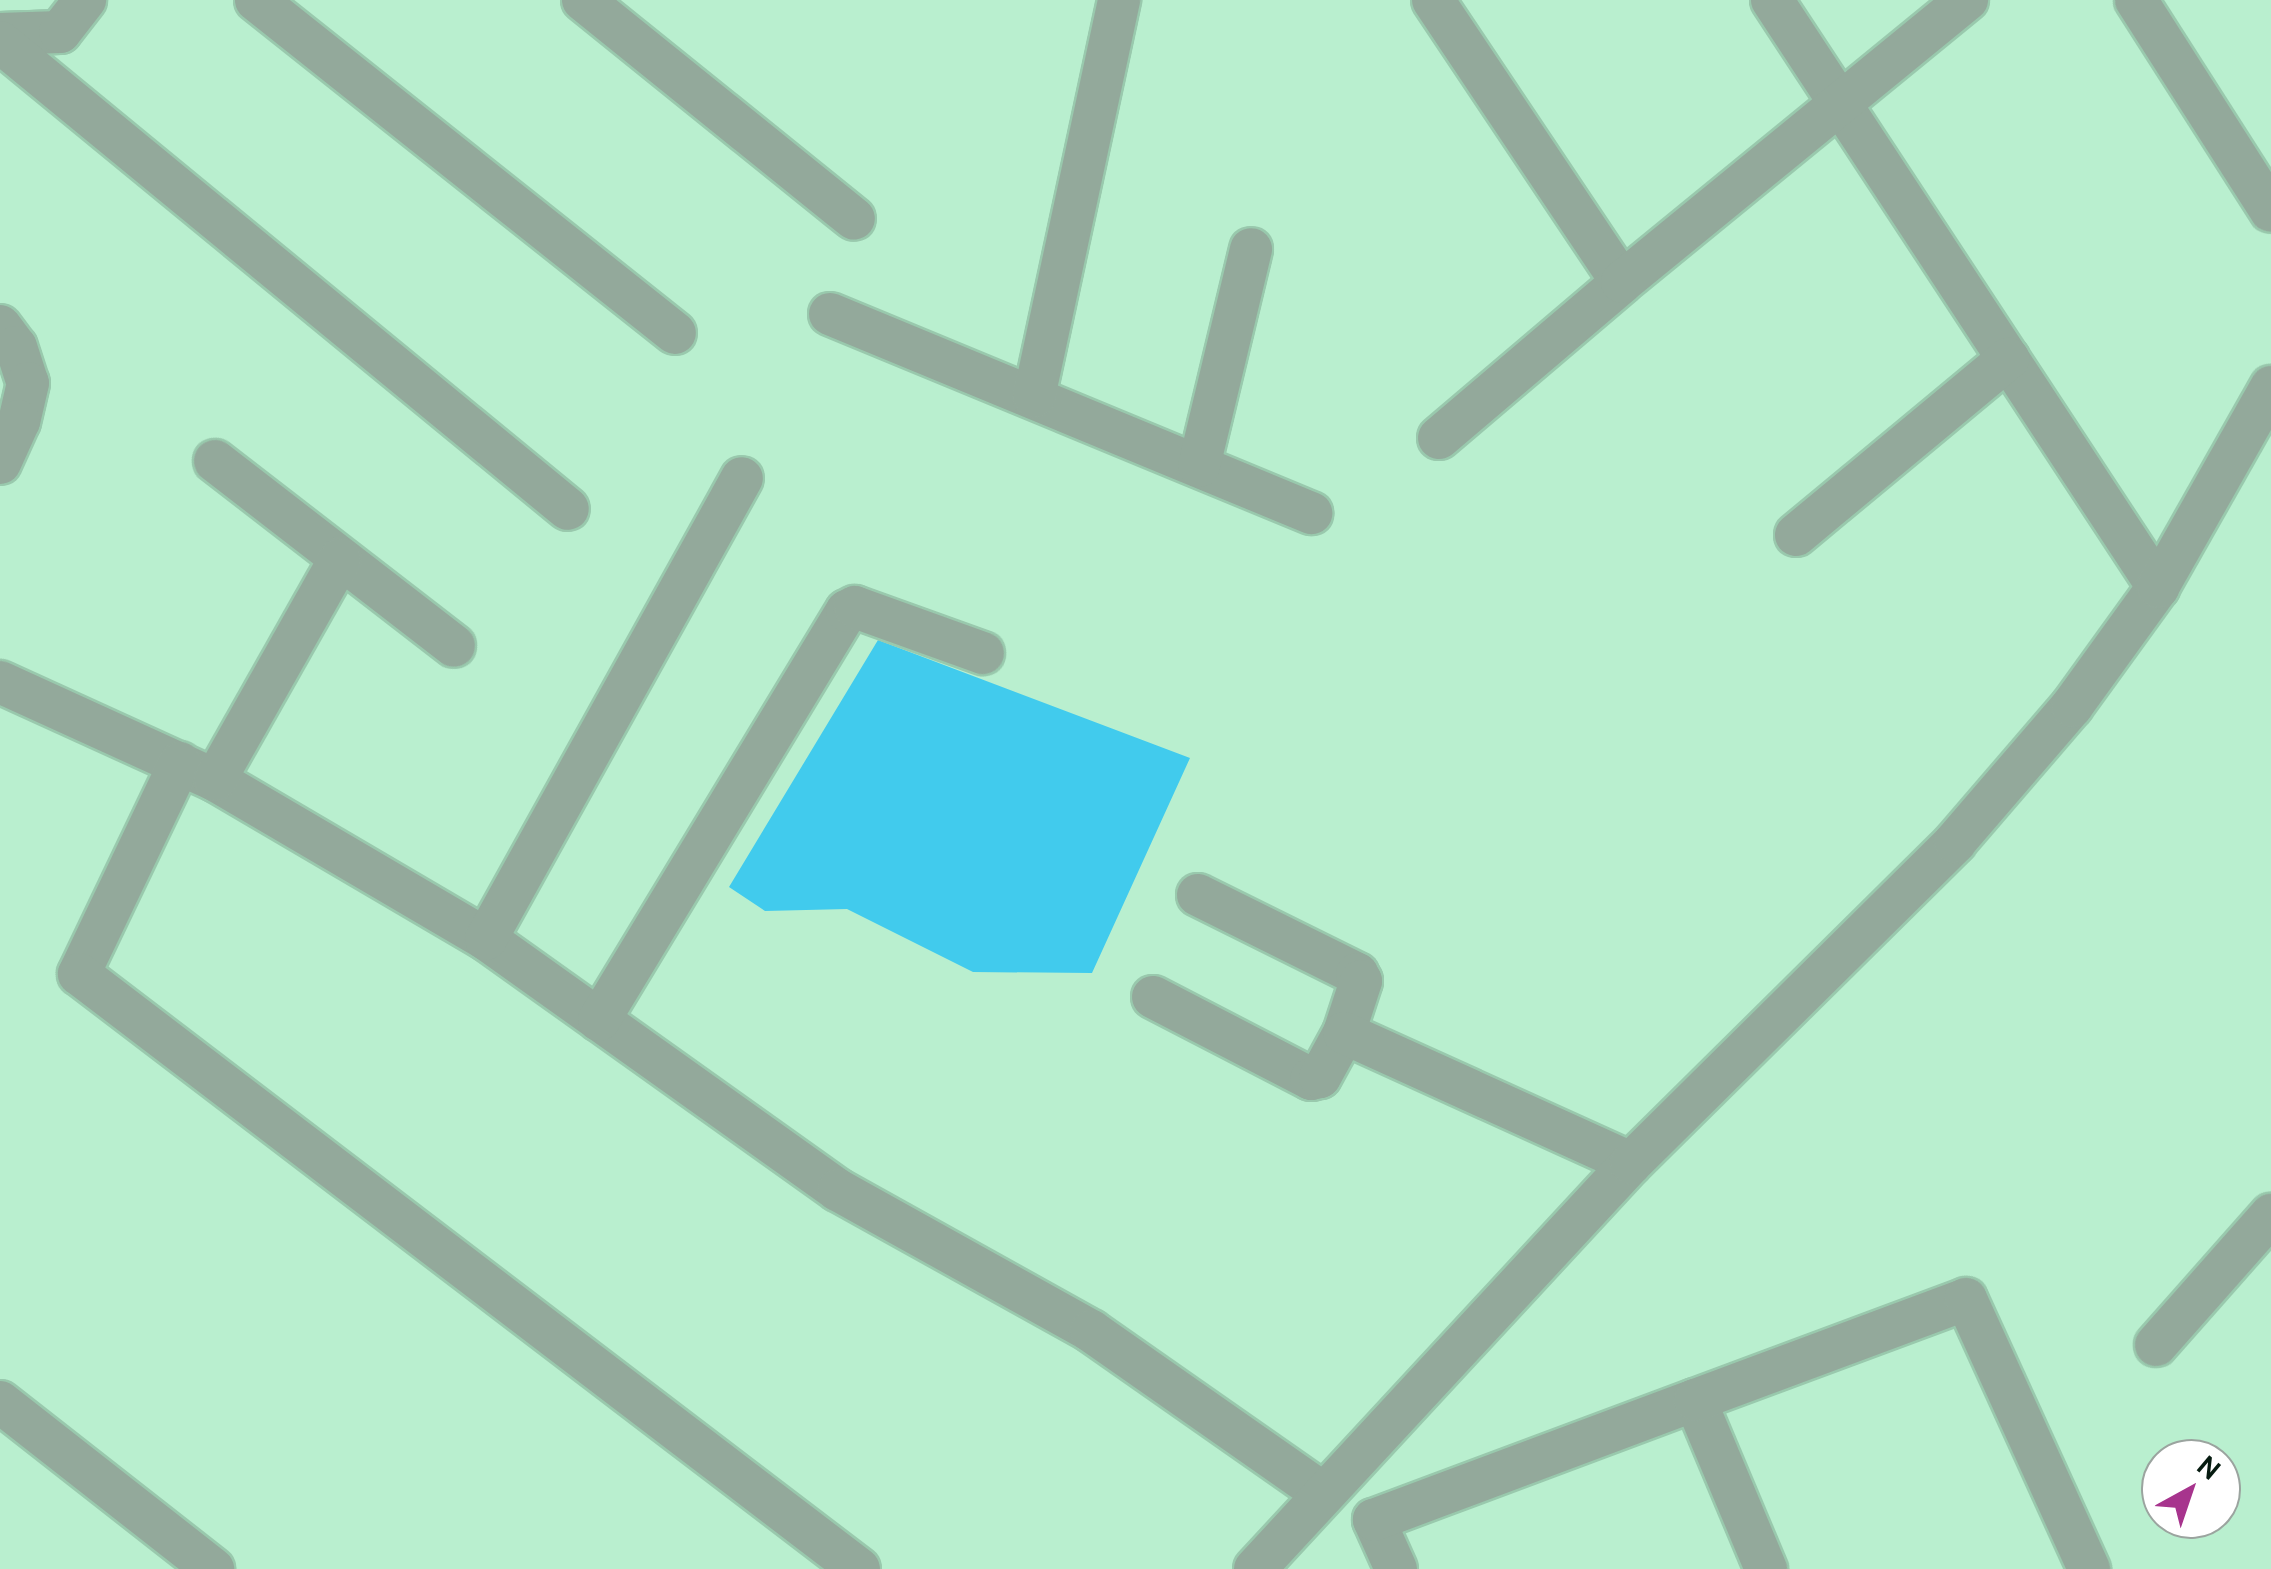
<!DOCTYPE html>
<style>
body{margin:0}
#map{position:relative;width:2271px;height:1569px;overflow:hidden;background:#b9efcf;font-family:Cabin,sans-serif}
div>[style]{position:absolute}
.water>*{inset:0;background:#41cbed}
.roads{filter:drop-shadow(2px 0 #99c9ad) drop-shadow(-2px 0 #99c9ad) drop-shadow(0 2px #99c9ad) drop-shadow(0 -2px #99c9ad)}
.minor>*{height:42px;margin:-21px;padding:0 21px;transform-origin:21px;border-radius:21px;background:#93a99b}
span{translate:-50% -50%;white-space:nowrap;text-align:center;line-height:1.15;-webkit-text-stroke:10px #fff;paint-order:stroke}
.north{position:absolute;left:2141px;top:1439px;width:100px;height:100px;box-sizing:border-box;background:#fff;border:2px solid #9ba49f;border-radius:50%;rotate:40deg;font-size:28px;font-weight:700;line-height:40px;text-align:center;color:#061b10}
.north::after{content:'';display:block;margin:auto;width:35px;height:45px;background:#a7348d;clip-path:polygon(50% 0,100% 100%,50% 72%,0 100%)}
</style>
<div id="map">
<div class="water">
<i style="clip-path:polygon(878px 640px,1190px 758px,1092px 973px,973px 972px,847px 909px,765px 911px,729px 887px)"></i>
</div>
<div class="roads">
<div class="minor">
<i style="left:256px;top:0;width:535px;rotate:38.48deg"></i>
<i style="left:583px;top:0;width:348px;rotate:38.9deg"></i>
<i style="left:1433px;top:0;width:339px;rotate:56.2deg"></i>
<i style="left:1772px;top:0;width:703px;rotate:56.67deg"></i>
<i style="left:2136px;top:0;width:250px;rotate:57.4deg"></i>
<i style="left:0;top:34px;width:60px;rotate:-1.9deg"></i>
<i style="left:60px;top:32px;width:41px;rotate:-52deg"></i>
<i style="left:0;top:42px;width:735px;rotate:39.43deg"></i>
<i style="left:830px;top:314px;width:521px;rotate:22.48deg"></i>
<i style="left:0;top:326px;width:26px;rotate:53deg"></i>
<i style="left:16px;top:347px;width:38px;rotate:72deg"></i>
<i style="left:28px;top:383px;width:39px;rotate:103deg"></i>
<i style="left:19px;top:421px;width:46px;rotate:114.3deg"></i>
<i style="left:1034px;top:397px;width:406px;rotate:-77.9deg"></i>
<i style="left:1439px;top:438px;width:240px;rotate:-40.4deg"></i>
<i style="left:1622px;top:282px;width:446px;rotate:-39.3deg"></i>
<i style="left:215px;top:461px;width:302px;rotate:37.7deg"></i>
<i style="left:1199px;top:466px;width:223px;rotate:-76.5deg"></i>
<i style="left:1796px;top:535px;width:276px;rotate:-39.7deg"></i>
<i style="left:0;top:682px;width:236px;rotate:24.5deg"></i>
<i style="left:215px;top:780px;width:314px;rotate:30.4deg"></i>
<i style="left:486px;top:939px;width:432px;rotate:35.5deg"></i>
<i style="left:838px;top:1190px;width:290px;rotate:29.1deg"></i>
<i style="left:1091px;top:1331px;width:282px;rotate:35deg"></i>
<i style="left:180px;top:763px;width:234px;rotate:115.6deg"></i>
<i style="left:79px;top:974px;width:981px;rotate:37.34deg"></i>
<i style="left:215px;top:780px;width:254px;rotate:-60.5deg"></i>
<i style="left:1198px;top:895px;width:178px;rotate:26.4deg"></i>
<i style="left:1357px;top:974px;width:8px;rotate:60deg"></i>
<i style="left:1361px;top:981px;width:55px;rotate:108.1deg"></i>
<i style="left:486px;top:939px;width:527px;rotate:-60.96deg"></i>
<i style="left:1153px;top:997px;width:178px;rotate:27.4deg"></i>
<i style="left:1311px;top:1079px;width:9px;rotate:-13deg"></i>
<i style="left:1320px;top:1077px;width:50px;rotate:-61.4deg"></i>
<i style="left:1344px;top:1033px;width:315px;rotate:24.4deg"></i>
<i style="left:599px;top:1020px;width:478px;rotate:-58.8deg"></i>
<i style="left:847px;top:611px;width:9px;rotate:-27deg"></i>
<i style="left:855px;top:607px;width:136px;rotate:19.8deg"></i>
<i style="left:2156px;top:1345px;width:174px;rotate:-48.5deg"></i>
<i style="left:0;top:1402px;width:271px;rotate:38.1deg"></i>
<i style="left:1255px;top:1569px;width:553px;rotate:-47.2deg"></i>
<i style="left:1631px;top:1163px;width:456px;rotate:-44.7deg"></i>
<i style="left:1955px;top:842px;width:179px;rotate:-49.3deg"></i>
<i style="left:2072px;top:706px;width:147px;rotate:-54.1deg"></i>
<i style="left:2158px;top:587px;width:230px;rotate:-60.5deg"></i>
<i style="left:1396px;top:1569px;width:54px;rotate:-114.2deg"></i>
<i style="left:1374px;top:1520px;width:343px;rotate:-20.5deg"></i>
<i style="left:1766px;top:1569px;width:183px;rotate:-112.8deg"></i>
<i style="left:1695px;top:1400px;width:289px;rotate:-20.4deg"></i>
<i style="left:1966px;top:1299px;width:297px;rotate:65.5deg"></i>
</div>
</div>
<div class="north">N</div>
</div>
